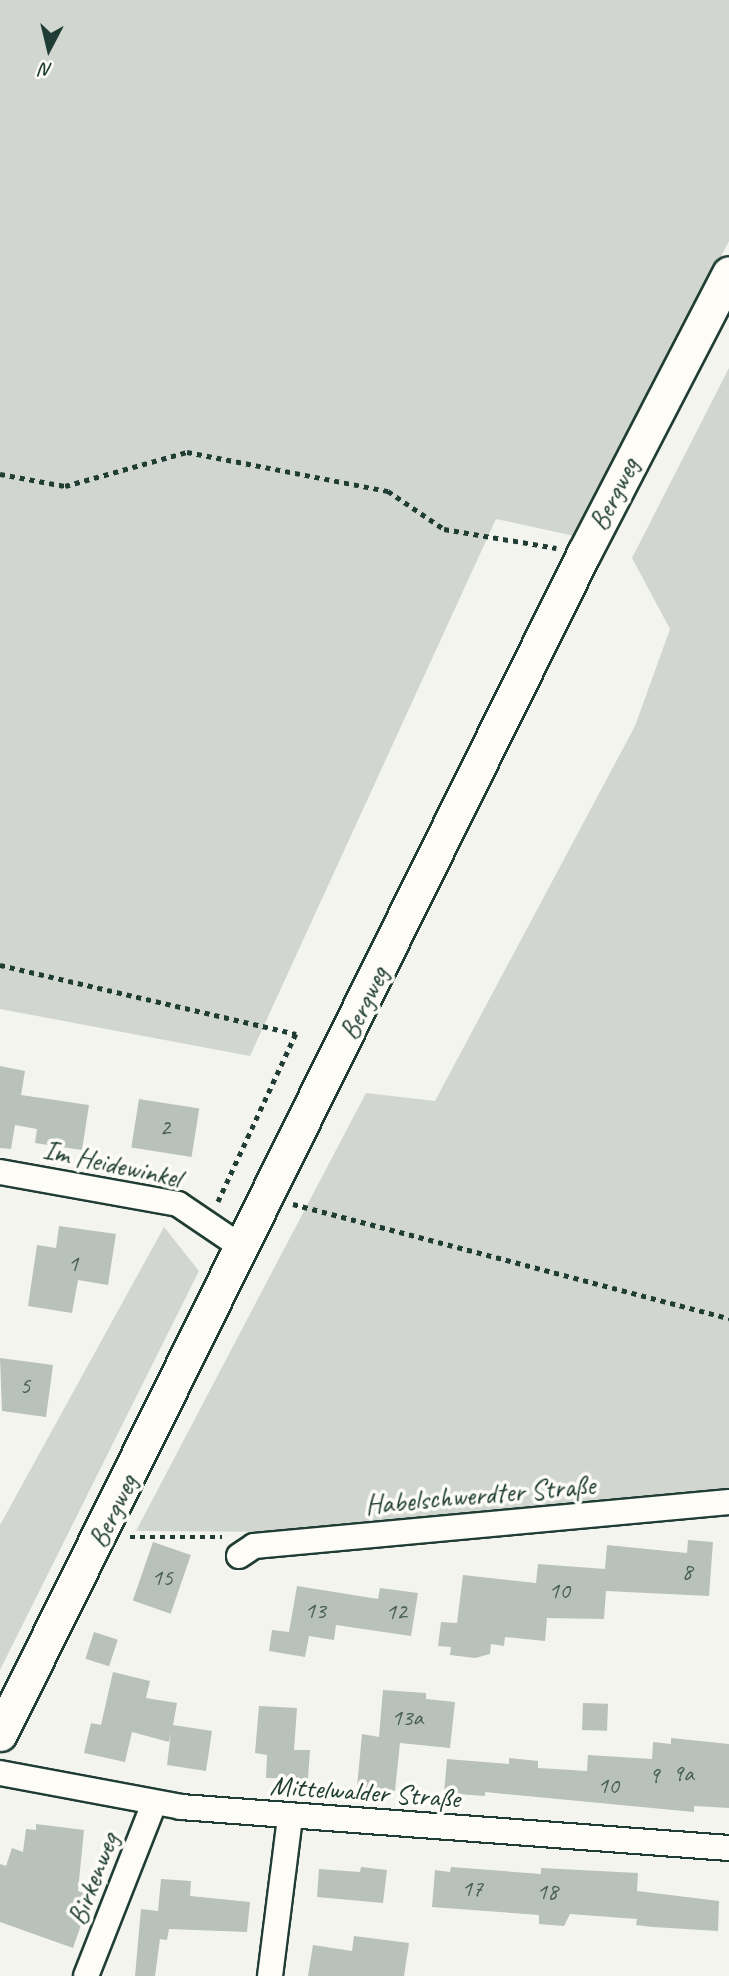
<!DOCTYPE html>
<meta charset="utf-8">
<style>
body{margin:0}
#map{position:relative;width:729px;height:1976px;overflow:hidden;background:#f4f4ef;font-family:Caveat,sans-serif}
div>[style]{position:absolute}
.green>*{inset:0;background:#d1d6d1}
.building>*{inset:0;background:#b9c1bb;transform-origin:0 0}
.path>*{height:4.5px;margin-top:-2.25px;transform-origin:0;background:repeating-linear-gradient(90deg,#1f3d34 0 5px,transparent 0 10px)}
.roads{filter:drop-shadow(2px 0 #1f3d34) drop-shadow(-2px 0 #1f3d34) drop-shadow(0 2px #1f3d34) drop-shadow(0 -2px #1f3d34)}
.minor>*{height:24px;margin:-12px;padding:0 12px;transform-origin:12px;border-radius:12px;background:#fdfcf7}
.secondary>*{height:33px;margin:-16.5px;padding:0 16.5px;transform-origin:16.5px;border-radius:16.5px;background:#fdfcf7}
span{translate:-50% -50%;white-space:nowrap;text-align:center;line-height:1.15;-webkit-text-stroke:7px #fdfcf7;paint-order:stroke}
.number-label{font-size:24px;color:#465e56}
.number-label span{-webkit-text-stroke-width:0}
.street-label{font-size:28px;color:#1f3d34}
.north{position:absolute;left:14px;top:14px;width:70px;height:70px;-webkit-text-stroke:5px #fdfcf7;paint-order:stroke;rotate:187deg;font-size:19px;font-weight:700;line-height:28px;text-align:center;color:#1f3d34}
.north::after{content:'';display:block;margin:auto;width:24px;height:32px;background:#1f3d34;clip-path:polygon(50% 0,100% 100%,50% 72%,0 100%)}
</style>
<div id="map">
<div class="green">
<i style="clip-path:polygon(0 0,729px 0,729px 241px,579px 537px,496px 519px,250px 1056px,0 1009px)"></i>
<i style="clip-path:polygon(729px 368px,729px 1494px,300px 1532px,136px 1531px,366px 1093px,435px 1101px,635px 726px,670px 629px,632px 558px)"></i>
<i style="clip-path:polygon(164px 1227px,199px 1271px,0 1670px,0 1525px)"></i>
</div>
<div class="building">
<i style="clip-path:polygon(0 1066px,25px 1071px,21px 1095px,89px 1105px,82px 1150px,35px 1143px,37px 1129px,15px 1125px,11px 1149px,0 1148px)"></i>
<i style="left:139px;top:1099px;width:61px;height:49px;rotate:9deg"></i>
<i style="clip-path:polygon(59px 1226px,116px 1234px,108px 1285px,78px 1280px,72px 1313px,28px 1306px,37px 1245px,56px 1248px)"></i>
<i style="clip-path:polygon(0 1358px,53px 1365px,46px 1417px,2px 1411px)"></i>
<i style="clip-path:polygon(688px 1540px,713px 1542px,709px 1596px,606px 1591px,604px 1619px,547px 1618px,545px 1641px,505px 1637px,504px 1646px,491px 1644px,490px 1654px,475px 1658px,450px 1655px,451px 1647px,438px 1646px,441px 1622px,457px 1623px,463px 1575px,536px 1583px,538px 1564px,605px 1569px,607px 1545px,687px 1553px)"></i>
<i style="left:153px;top:1542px;width:40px;height:62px;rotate:19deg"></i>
<i style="clip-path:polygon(297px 1586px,378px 1599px,380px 1588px,418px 1593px,411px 1636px,336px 1625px,334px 1640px,309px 1636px,305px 1657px,269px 1651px,272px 1630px,289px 1632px)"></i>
<i style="left:94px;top:1632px;width:25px;height:28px;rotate:18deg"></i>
<i style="clip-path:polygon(113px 1672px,150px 1681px,146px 1698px,177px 1703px,173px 1725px,212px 1731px,206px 1771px,167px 1765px,171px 1732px,169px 1742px,132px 1732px,125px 1762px,84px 1753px,91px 1723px,101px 1725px)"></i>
<i style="clip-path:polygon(383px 1690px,426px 1693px,426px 1699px,455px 1702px,450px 1748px,400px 1743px,395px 1791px,357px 1787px,362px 1734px,379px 1737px)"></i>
<i style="left:583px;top:1703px;width:25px;height:27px;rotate:2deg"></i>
<i style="clip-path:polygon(259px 1706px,297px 1708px,294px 1750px,310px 1750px,308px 1779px,266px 1778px,267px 1755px,255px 1753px)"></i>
<i style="clip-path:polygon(671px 1738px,729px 1744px,729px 1808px,694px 1806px,694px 1812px,485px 1792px,485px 1796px,444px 1793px,447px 1759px,509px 1764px,509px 1758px,538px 1761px,538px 1768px,587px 1771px,588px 1755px,652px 1759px,653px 1742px,671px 1744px)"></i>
<i style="clip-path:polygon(36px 1824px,84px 1830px,78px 1891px,91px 1896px,73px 1948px,0 1922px,0 1864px,6px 1866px,12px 1848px,23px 1852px,26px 1829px,36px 1830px)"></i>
<i style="clip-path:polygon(361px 1867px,387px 1870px,383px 1903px,317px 1897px,319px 1869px,360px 1872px)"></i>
<i style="clip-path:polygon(451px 1867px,541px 1874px,541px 1868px,638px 1873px,637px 1891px,719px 1901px,718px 1931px,653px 1927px,636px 1925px,637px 1919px,570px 1914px,564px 1926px,539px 1924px,539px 1915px,432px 1907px,435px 1870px,450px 1872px)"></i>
<i style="clip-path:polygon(161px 1879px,191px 1881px,190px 1896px,250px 1902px,247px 1932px,169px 1929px,167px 1940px,160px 1939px,155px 1976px,135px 1976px,141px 1909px,158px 1911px)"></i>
<i style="clip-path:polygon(354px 1936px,409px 1943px,404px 1976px,308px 1976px,313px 1945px,352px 1951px)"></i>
</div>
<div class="path">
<i style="left:0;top:474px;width:66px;rotate:10.5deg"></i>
<i style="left:65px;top:486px;width:127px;rotate:-15.6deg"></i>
<i style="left:187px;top:452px;width:205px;rotate:11deg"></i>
<i style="left:388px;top:491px;width:68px;rotate:34.2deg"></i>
<i style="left:444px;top:529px;width:114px;rotate:9.6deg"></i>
<i style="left:0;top:965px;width:304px;rotate:13.1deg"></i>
<i style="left:296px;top:1034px;width:185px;rotate:114.9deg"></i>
<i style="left:293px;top:1204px;width:451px;rotate:14.7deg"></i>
<i style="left:130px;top:1537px;width:92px"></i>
</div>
<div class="roads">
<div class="minor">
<i style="left:0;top:1172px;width:181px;rotate:10.2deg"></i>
<i style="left:178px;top:1204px;width:78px;rotate:34.1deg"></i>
<i style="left:239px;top:1556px;width:18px;rotate:-34deg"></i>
<i style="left:254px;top:1546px;width:477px;rotate:-5.3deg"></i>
<i style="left:0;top:1773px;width:184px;rotate:10.6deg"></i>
<i style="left:181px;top:1807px;width:550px;rotate:4.28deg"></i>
<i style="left:86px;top:1976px;width:186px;rotate:-68.5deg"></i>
<i style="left:270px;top:1976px;width:160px;rotate:-82.8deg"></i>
</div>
<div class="secondary">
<i style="left:0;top:1734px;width:1318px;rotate:-63.69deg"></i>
<i style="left:584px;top:553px;width:315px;rotate:-62.6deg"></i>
</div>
</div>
<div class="number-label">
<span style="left:165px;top:1128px">2</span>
<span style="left:73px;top:1264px">1</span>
<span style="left:25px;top:1386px">5</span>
<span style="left:687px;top:1572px">8</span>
<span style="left:162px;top:1578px">15</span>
<span style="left:559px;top:1591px">10</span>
<span style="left:315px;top:1611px">13</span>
<span style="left:396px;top:1612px">12</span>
<span style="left:407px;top:1718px">13a</span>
<span style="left:683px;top:1774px">9a</span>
<span style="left:654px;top:1776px">9</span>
<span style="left:608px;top:1786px">10</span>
<span style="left:472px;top:1889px">17</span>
<span style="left:547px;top:1892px">18</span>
</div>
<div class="street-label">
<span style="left:614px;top:494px;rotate:-63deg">Bergweg</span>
<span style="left:364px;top:1003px;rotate:-64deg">Bergweg</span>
<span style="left:112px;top:1164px;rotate:12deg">Im Heidewinkel</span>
<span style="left:480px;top:1495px;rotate:-5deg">Habelschwerdter Straße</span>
<span style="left:113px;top:1511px;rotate:-64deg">Bergweg</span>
<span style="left:365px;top:1792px;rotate:4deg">Mittelwalder Straße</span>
<span style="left:93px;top:1879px;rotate:-69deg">Birkenweg</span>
</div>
<div class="north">N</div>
</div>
